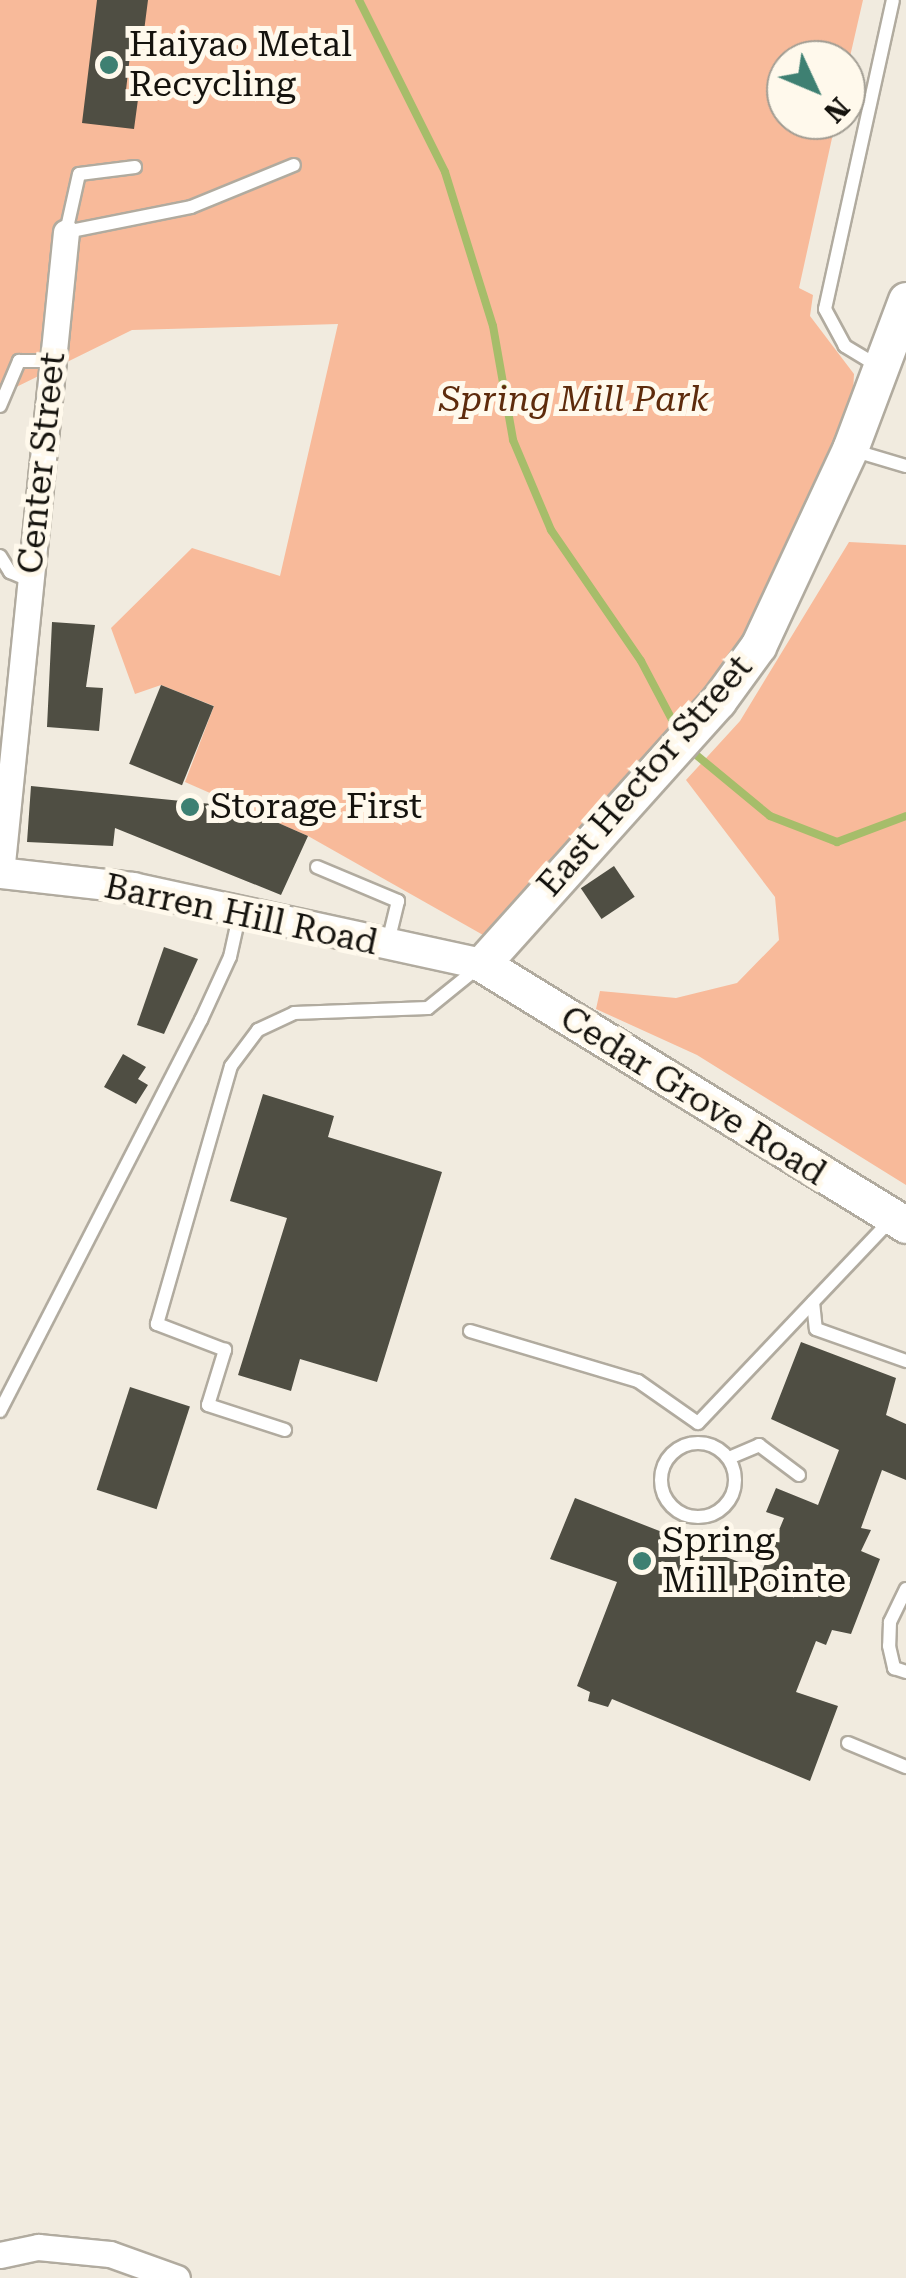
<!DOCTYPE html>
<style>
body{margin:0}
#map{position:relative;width:906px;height:2278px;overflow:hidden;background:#f1ebdf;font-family:"Roboto Serif",serif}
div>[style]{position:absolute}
.green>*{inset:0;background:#f8ba9a}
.stream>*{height:8px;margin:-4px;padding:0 4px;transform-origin:4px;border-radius:4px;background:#a6bd6a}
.building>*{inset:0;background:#4f4e43;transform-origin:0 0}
.roads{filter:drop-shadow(2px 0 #b1ab9f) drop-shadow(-2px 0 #b1ab9f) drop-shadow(0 2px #b1ab9f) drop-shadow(0 -2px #b1ab9f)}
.service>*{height:12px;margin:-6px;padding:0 6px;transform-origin:6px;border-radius:6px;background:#fff}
.service>.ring{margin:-6px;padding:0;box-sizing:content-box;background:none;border:12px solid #fff;border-radius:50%}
.minor>*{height:25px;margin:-12.5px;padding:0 12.5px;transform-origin:12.5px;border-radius:12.5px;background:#fff}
.tertiary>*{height:30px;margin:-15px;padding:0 15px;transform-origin:15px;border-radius:15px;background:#fff}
.secondary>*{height:35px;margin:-17.5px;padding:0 17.5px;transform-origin:17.5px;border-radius:17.5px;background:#fff}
.dots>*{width:28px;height:28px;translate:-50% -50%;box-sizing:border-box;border:5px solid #fff9ec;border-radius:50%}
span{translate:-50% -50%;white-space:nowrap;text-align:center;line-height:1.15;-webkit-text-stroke:10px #fff9ec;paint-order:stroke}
.poi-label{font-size:35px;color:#15130e}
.left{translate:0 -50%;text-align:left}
.park-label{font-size:35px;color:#5e2b0c;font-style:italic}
.street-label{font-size:35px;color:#15130e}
.north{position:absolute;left:766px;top:40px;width:100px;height:100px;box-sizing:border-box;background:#fff9ec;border:2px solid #a19d93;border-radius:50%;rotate:134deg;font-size:28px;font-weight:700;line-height:40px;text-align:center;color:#15130e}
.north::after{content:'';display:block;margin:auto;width:35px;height:45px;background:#3e8072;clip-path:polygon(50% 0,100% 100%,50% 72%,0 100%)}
</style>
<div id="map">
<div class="green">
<i style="clip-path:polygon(0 0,863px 0,846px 74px,846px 60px,786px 60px,786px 120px,836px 120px,799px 288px,813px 295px,810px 316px,854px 374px,850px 449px,787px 595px,499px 944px,308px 836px,185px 782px,214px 706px,161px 685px,135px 694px,111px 628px,192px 548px,280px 576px,338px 324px,132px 330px,0 395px)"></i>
<i style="clip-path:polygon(849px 542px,906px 545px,906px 1185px,697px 1055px,596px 1009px,600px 991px,676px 998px,737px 983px,779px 940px,775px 897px,686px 780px,740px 721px)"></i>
</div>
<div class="stream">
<i style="left:359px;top:0;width:192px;rotate:63.4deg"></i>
<i style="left:445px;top:172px;width:161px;rotate:72.7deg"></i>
<i style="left:493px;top:326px;width:116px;rotate:80deg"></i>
<i style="left:513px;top:440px;width:98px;rotate:67.1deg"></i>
<i style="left:551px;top:530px;width:159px;rotate:55.5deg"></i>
<i style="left:641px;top:661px;width:77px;rotate:62.1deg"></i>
<i style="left:689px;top:749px;width:105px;rotate:39.6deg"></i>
<i style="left:770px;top:816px;width:72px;rotate:21.2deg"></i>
<i style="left:837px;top:842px;width:74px;rotate:-20.6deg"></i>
</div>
<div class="building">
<i style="clip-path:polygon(97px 0,148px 0,143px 39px,132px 38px,126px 90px,139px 92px,134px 129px,82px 123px)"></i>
<i style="clip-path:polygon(52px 622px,95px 625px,86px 687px,103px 688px,99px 731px,47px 727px)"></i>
<i style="left:161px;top:685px;width:57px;height:85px;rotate:22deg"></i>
<i style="clip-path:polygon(31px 786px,242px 807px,308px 836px,281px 895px,115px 828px,113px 846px,27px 842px)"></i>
<i style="left:614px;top:866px;width:37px;height:40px;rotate:56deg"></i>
<i style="clip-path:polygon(164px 947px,198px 959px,164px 1034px,137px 1025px)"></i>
<i style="clip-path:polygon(123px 1054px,146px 1067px,138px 1079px,148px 1085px,136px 1104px,104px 1087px)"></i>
<i style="clip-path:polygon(263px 1094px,334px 1116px,328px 1137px,442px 1172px,377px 1382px,300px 1359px,291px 1391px,238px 1375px,287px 1218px,230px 1201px)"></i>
<i style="clip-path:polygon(801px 1342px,896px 1378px,886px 1415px,906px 1424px,906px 1480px,882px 1470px,861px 1528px,871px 1530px,861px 1551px,880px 1559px,851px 1634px,832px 1630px,826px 1645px,816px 1641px,796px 1692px,838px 1706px,810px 1781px,612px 1699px,608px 1707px,588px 1701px,590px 1692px,577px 1686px,617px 1582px,550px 1559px,575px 1498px,762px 1571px,784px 1518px,766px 1512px,776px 1488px,818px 1505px,839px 1450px,771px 1419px)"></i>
<i style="left:130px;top:1387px;width:63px;height:108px;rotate:18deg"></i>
</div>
<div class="roads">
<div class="service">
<i style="left:135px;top:167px;width:56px;rotate:172.9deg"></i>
<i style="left:79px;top:174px;width:59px;rotate:102.6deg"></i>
<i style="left:66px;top:232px;width:127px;rotate:-11.3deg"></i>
<i style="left:191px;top:207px;width:111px;rotate:-22.2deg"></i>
<i style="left:878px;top:366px;width:39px;rotate:-149deg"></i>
<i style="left:845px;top:346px;width:42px;rotate:-118.4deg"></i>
<i style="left:825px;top:309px;width:316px;rotate:-77.6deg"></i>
<i style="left:0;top:406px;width:49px;rotate:-67.1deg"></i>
<i style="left:19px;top:361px;width:34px"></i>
<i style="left:852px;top:450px;width:56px;rotate:16.5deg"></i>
<i style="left:0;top:556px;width:19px;rotate:58deg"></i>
<i style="left:10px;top:572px;width:23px;rotate:23deg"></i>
<i style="left:317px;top:867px;width:88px;rotate:22.8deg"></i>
<i style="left:398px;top:901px;width:42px;rotate:103.7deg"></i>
<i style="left:813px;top:1302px;width:27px;rotate:84deg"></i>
<i style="left:816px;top:1329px;width:96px;rotate:19.6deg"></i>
<i style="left:470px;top:1331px;width:175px;rotate:16.6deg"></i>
<i style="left:638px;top:1381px;width:73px;rotate:35deg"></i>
<i style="left:698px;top:1423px;width:279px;rotate:-46.5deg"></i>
<i style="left:0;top:1411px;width:440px;rotate:-62.8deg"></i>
<i style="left:201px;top:1020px;width:69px;rotate:-65.3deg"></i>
<i style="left:230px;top:957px;width:46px;rotate:-77.5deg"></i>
<i style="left:285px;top:1430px;width:81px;rotate:-162deg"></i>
<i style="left:208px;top:1405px;width:58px;rotate:-72.8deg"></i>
<i style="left:225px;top:1350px;width:73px;rotate:-159.1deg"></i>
<i style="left:157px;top:1324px;width:268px;rotate:-74deg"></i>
<i style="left:231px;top:1066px;width:45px;rotate:-53.1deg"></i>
<i style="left:258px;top:1030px;width:40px;rotate:-25deg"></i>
<i style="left:294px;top:1013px;width:134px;rotate:-2.1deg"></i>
<i style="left:428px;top:1008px;width:67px;rotate:-38.9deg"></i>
<i class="ring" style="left:661px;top:1443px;width:62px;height:62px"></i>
<i style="left:729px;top:1458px;width:33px;rotate:-23deg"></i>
<i style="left:759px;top:1445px;width:50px;rotate:36.9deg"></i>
<i style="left:906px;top:1589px;width:37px;rotate:116deg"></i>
<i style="left:890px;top:1622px;width:24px;rotate:92deg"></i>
<i style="left:889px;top:1646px;width:23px;rotate:77deg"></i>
<i style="left:894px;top:1668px;width:13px;rotate:18deg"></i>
<i style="left:848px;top:1743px;width:63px;rotate:22.5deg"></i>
</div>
<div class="minor">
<i style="left:1px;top:873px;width:644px;rotate:-84.21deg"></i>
<i style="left:0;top:2255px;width:39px;rotate:-12deg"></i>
<i style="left:38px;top:2247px;width:72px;rotate:5.6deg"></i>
<i style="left:110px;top:2254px;width:71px;rotate:19.7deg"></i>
</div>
<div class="tertiary">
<i style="left:0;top:873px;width:134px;rotate:6.4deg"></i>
<i style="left:133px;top:888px;width:357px;rotate:12.3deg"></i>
</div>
<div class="secondary">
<i style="left:906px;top:300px;width:159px;rotate:110.6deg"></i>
<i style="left:850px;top:449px;width:217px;rotate:115deg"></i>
<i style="left:758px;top:646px;width:68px;rotate:126deg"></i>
<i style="left:718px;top:701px;width:353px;rotate:131.9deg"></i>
<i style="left:482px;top:964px;width:498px;rotate:31.6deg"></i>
</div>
</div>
<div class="dots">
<i style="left:109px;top:65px;background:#3e8072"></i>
<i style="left:190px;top:807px;background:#3e8072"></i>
<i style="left:642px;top:1561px;background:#3e8072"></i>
</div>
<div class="poi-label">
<span class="left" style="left:129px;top:65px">Haiyao Metal<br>Recycling</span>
<span class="left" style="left:210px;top:807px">Storage First</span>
<span class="left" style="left:662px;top:1561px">Spring<br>Mill Pointe</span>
</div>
<div class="park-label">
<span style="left:574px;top:400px">Spring Mill Park</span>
</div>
<div class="street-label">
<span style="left:42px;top:463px;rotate:-84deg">Center Street</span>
<span style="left:645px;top:776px;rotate:-49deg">East Hector Street</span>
<span style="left:241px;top:915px;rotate:12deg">Barren Hill Road</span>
<span style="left:693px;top:1096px;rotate:32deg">Cedar Grove Road</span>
</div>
<div class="north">N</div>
</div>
